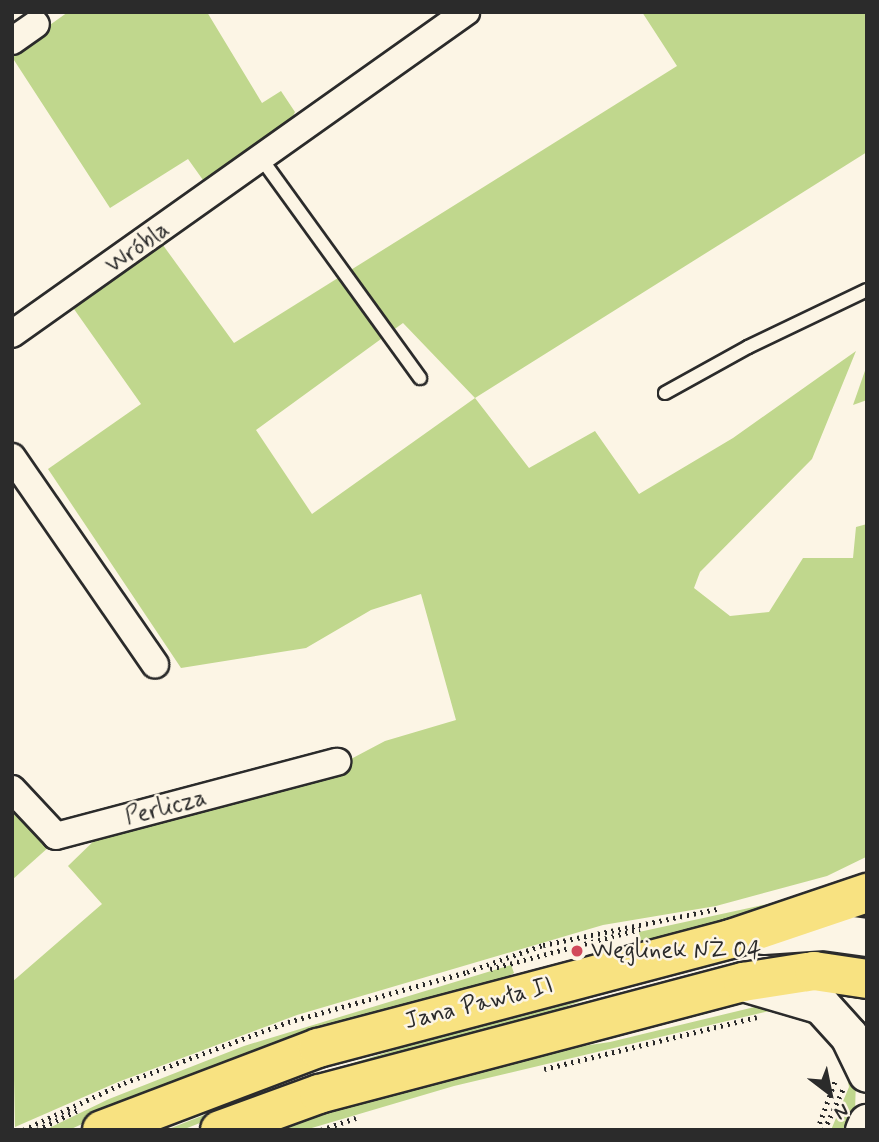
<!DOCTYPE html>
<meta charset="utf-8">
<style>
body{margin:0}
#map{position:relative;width:879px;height:1142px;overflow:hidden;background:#fcf5e5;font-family:Mynerve,sans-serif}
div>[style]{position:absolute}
.green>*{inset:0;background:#c0d78d}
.path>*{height:4.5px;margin-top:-2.25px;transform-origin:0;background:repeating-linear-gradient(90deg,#2b2b2b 0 2px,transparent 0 7px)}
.roads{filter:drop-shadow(2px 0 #2b2b2b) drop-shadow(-2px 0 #2b2b2b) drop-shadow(0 2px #2b2b2b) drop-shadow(0 -2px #2b2b2b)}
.lane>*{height:12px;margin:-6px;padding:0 6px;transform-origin:6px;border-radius:6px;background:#fcf5e5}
.street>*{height:26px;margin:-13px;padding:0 13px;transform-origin:13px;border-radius:13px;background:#fcf5e5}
.secondary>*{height:37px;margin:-18.5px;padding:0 18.5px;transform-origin:18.5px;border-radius:18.5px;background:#fcf5e5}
.primary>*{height:38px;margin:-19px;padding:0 19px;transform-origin:19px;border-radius:19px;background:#f8e281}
.dots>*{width:19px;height:19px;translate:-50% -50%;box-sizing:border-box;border:4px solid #fcf5e5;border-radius:50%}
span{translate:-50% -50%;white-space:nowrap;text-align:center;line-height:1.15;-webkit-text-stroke:5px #fcf5e5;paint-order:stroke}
.street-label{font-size:24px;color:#2b2b2b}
.poi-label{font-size:24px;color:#2b2b2b}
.left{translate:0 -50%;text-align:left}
.frame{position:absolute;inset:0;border:14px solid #2b2b2b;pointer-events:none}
.north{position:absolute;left:795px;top:1058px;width:70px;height:70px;-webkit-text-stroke:5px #fcf5e5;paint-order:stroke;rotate:148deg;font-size:19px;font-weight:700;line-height:28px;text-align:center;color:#2b2b2b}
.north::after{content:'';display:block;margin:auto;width:24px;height:32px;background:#2b2b2b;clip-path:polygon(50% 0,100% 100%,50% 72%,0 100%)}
</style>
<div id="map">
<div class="green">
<i style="clip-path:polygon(68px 12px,207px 12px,262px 103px,281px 91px,295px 112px,290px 122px,208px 187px,188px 159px,110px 208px,12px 57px,12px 52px)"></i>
<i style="clip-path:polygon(evenodd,642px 12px,867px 12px,867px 152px,475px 398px,529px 468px,595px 431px,639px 494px,733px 438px,856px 351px,812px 459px,700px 572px,694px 588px,730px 616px,769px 612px,803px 558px,853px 558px,856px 527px,867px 524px,866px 857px,827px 876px,716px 906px,603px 925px,297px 1015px,118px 1082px,15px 1127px,12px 982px,102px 904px,68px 866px,101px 834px,296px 788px,385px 741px,456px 720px,421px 594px,371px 610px,306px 648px,181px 668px,48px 469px,141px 404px,69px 302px,160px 241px,234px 343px,677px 66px,642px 12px,403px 323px,475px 398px,312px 514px,256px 430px,403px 323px)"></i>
<i style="clip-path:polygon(867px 365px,867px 400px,853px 405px)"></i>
<i style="clip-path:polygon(12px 800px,50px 846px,12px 880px)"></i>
<i style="clip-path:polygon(867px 873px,867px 884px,687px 936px,641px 942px,639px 932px,809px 895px)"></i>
<i style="clip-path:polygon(511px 965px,514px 973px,492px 986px,104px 1114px,69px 1130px,45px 1130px,109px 1099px,244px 1046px)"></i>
<i style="clip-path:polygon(590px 988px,593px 997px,517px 1024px,241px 1107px,182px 1130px,166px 1130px,271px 1089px)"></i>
<i style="clip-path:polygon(775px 1002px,801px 1006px,819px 1029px,790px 1014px,769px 1011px,454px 1086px,305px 1130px,256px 1130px,515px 1056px,610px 1042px)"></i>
<i style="clip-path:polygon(844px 1062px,856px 1079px,855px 1112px,849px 1130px,831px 1130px,849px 1087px)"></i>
</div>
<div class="path">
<i style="left:490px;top:969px;width:155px;rotate:-14.9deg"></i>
<i style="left:544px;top:1069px;width:219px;rotate:-13.7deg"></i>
<i style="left:23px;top:1130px;width:111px;rotate:-25deg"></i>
<i style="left:124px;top:1083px;width:175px;rotate:-20.4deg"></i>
<i style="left:288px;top:1022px;width:186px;rotate:-15.6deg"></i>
<i style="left:467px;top:972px;width:81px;rotate:-19.6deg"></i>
<i style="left:543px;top:945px;width:178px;rotate:-11.7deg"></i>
<i style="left:37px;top:1130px;width:46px;rotate:-26deg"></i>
<i style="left:321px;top:1130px;width:37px;rotate:-19deg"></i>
<i style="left:817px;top:1130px;width:55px;rotate:-69.9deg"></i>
<i style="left:824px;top:1130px;width:45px;rotate:-65.1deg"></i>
</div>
<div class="roads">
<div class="lane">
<i style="left:263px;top:161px;width:268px;rotate:54.1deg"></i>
<i style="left:665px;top:393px;width:95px;rotate:-29deg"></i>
<i style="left:748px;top:347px;width:132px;rotate:-25.6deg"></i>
</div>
<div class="street">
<i style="left:12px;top:41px;width:29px;rotate:-35deg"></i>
<i style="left:12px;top:334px;width:557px;rotate:-35.35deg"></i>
<i style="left:12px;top:457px;width:252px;rotate:55.4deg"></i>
<i style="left:12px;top:789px;width:64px;rotate:46.9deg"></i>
<i style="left:56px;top:836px;width:291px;rotate:-14.8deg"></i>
</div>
<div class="secondary">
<i style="left:763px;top:935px;width:60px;rotate:-3.8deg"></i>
<i style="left:823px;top:931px;width:44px;rotate:7.8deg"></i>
<i style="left:743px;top:982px;width:81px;rotate:16.4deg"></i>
<i style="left:821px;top:1005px;width:42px;rotate:47.9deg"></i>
<i style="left:849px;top:1036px;width:41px;rotate:64.1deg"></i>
<i style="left:864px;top:1130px;width:8px;rotate:-67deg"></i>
</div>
<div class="primary">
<i style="left:102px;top:1130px;width:231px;rotate:-20.8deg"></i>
<i style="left:318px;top:1048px;width:427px;rotate:-14.8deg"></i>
<i style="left:731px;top:939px;width:144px;rotate:-18.7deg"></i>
<i style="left:220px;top:1130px;width:105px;rotate:-20deg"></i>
<i style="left:319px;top:1094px;width:439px;rotate:-14.8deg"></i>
<i style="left:743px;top:982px;width:72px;rotate:-8.8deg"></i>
<i style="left:814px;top:971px;width:54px;rotate:8.6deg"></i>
</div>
</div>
<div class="dots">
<i style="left:577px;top:951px;background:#d1495b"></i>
</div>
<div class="street-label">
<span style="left:138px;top:248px;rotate:-35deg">Wróbla</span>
<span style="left:166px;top:808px;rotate:-14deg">Perlicza</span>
<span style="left:479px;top:1004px;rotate:-14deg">Jana Pawła II</span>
</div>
<div class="poi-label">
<span class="left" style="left:591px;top:951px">Węglinek NŻ 04</span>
</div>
<div class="frame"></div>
<div class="north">N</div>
</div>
